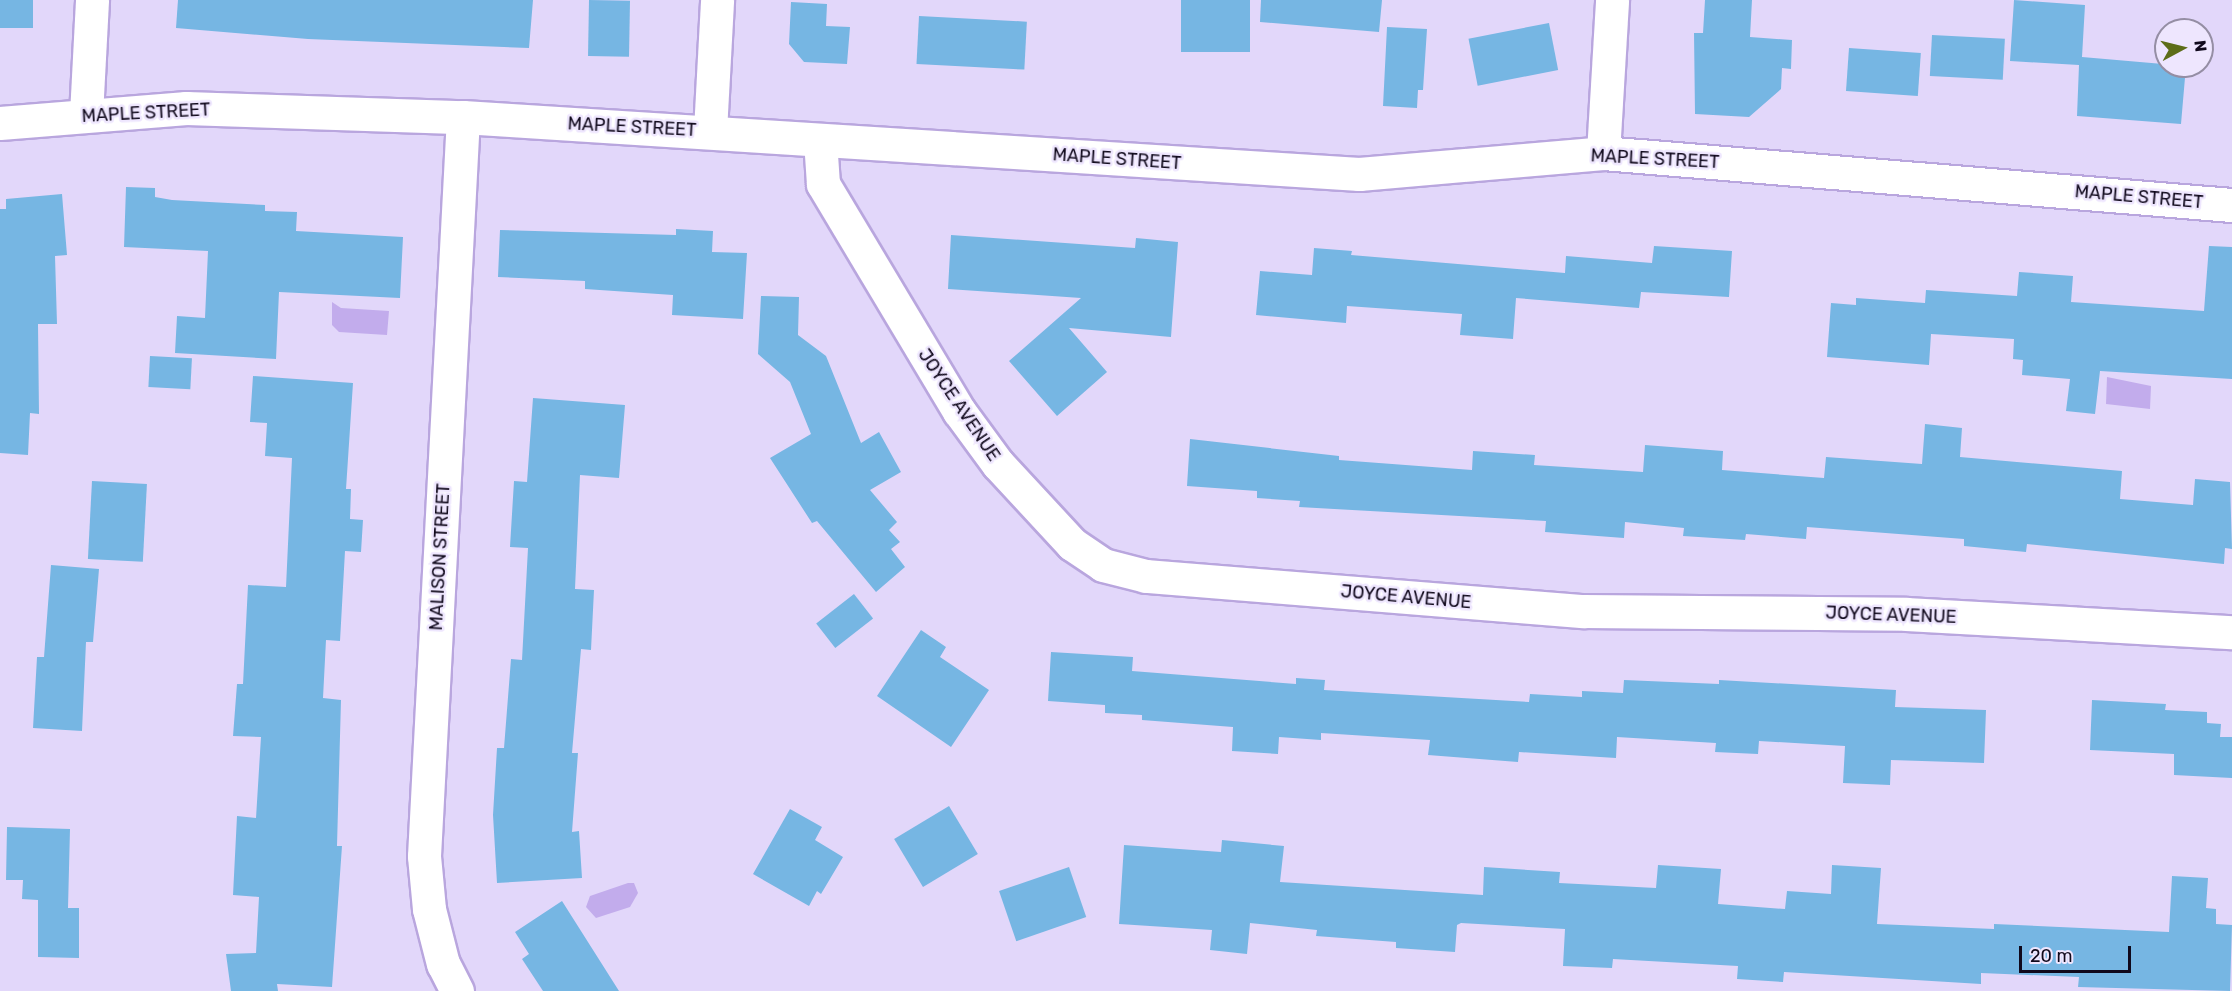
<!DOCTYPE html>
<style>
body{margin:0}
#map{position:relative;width:2232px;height:991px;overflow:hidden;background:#e2d7fa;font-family:Rubik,sans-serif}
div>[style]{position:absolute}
.water>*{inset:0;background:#c2acec}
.building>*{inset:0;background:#76b6e3;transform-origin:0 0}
.roads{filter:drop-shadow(2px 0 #b9a6de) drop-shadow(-2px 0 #b9a6de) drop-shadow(0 2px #b9a6de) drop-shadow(0 -2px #b9a6de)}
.minor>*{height:33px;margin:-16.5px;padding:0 16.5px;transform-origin:16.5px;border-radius:16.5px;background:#fff}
span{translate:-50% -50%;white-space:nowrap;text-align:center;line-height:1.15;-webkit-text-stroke:5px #eee6fe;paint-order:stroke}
.street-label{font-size:18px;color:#10091c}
.north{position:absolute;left:2154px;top:18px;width:60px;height:60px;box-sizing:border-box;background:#eee6fe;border:2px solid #958ea4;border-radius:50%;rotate:83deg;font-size:16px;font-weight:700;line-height:24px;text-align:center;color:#10091c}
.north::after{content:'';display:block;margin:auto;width:21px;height:27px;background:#5d6d19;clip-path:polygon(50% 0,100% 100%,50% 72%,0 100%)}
.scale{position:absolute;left:2019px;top:946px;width:112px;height:27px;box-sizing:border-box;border:3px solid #10091c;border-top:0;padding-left:8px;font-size:18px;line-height:21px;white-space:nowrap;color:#10091c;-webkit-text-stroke:4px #eee6fe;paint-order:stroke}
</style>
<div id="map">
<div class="water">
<i style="clip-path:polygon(332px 302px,341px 308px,389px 311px,387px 335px,339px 332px,332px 325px)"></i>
<i style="clip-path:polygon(2107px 377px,2151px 386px,2150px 409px,2106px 404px)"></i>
<i style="clip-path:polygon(628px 883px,634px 883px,638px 893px,630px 907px,596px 918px,586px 907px,590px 896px)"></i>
</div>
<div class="building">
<i style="left:0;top:0;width:33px;height:28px"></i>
<i style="clip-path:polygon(178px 0,533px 0,529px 48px,308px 39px,176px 28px)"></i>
<i style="left:589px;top:0;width:41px;height:56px;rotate:1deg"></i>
<i style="left:1181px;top:0;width:69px;height:52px"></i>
<i style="clip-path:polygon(1261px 0,1382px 0,1379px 32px,1260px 22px)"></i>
<i style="clip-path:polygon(1705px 0,1752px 0,1750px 37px,1792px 40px,1791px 69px,1782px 68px,1781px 89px,1749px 117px,1695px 114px,1694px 33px,1703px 33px)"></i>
<i style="clip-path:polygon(2014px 0,2085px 5px,2082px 57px,2186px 66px,2181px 124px,2077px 116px,2079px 65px,2010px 61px)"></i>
<i style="clip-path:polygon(791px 2px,827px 4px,826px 26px,850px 27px,847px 64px,804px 62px,789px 44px)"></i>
<i style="left:919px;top:16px;width:108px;height:48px;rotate:3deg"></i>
<i style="left:1549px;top:23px;width:48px;height:82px;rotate:79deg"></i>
<i style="clip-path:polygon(1387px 27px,1427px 29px,1423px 90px,1418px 90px,1417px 108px,1383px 106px)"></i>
<i style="left:1932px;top:35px;width:73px;height:41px;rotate:3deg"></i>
<i style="left:1849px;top:48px;width:72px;height:43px;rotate:4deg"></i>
<i style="clip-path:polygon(126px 187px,155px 188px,155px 197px,172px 200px,265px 205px,265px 211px,297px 212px,296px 231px,403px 237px,400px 298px,279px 292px,276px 359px,175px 353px,177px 316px,205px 318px,208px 251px,124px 247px)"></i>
<i style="clip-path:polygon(62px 194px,67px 255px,55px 256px,57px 324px,38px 324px,39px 414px,30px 413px,28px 455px,0 453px,0 209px,6px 209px,6px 199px)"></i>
<i style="clip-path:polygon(676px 229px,713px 231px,712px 252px,747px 253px,743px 319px,672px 315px,673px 295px,585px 289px,585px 281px,498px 277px,500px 230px,676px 235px)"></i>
<i style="clip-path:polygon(951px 235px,1135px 248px,1136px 238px,1178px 242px,1171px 337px,1069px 328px,1107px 372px,1057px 416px,1009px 361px,1081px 298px,948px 289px)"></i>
<i style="clip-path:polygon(1654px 246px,1732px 251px,1729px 297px,1641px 292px,1639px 308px,1516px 298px,1513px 339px,1460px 335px,1462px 314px,1347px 306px,1346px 323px,1256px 315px,1260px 271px,1312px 275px,1314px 248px,1352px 251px,1351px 255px,1565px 273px,1566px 256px,1652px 263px)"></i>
<i style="clip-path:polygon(2209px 246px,2232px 247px,2232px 379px,2100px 371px,2095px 414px,2066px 411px,2070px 379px,2022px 375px,2023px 360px,2013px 359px,2014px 339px,1931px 334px,1929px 365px,1827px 357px,1831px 303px,1856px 305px,1856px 298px,1925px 303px,1926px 290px,2017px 296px,2019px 272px,2073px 276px,2071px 302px,2204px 311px)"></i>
<i style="clip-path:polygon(761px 296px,799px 297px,798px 335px,826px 356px,861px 443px,879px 432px,901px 472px,870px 490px,897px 522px,889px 530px,900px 542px,891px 549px,905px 567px,876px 592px,817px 521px,812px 523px,770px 458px,811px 434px,790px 382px,758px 354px)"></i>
<i style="left:150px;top:356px;width:42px;height:31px;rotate:3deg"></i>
<i style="clip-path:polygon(253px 376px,353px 383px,346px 489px,351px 489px,350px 519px,363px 520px,361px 552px,345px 551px,340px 641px,326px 640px,323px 698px,341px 700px,337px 846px,342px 846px,332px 987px,277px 984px,278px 991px,231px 991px,226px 954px,256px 953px,259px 897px,233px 895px,237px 816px,256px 818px,261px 737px,233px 736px,237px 684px,243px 684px,248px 585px,286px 587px,292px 458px,265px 456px,267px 423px,250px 422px)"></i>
<i style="clip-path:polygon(533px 398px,625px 405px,619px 478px,580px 475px,575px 589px,594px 590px,591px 650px,581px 649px,572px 753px,578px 753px,572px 832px,579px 831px,582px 878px,497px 883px,493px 815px,497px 748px,504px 748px,511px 659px,522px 660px,528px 548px,510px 547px,514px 481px,527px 482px)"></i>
<i style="clip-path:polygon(1925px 424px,1962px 428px,1960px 457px,2122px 471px,2120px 499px,2193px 505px,2195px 479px,2230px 482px,2232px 549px,2225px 548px,2224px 564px,2027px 544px,2026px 552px,1964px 546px,1964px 539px,1807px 527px,1806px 539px,1746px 534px,1745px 540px,1683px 536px,1684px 528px,1625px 522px,1624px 538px,1545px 532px,1546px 521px,1299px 507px,1300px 501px,1257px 498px,1257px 491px,1187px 486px,1190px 439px,1339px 456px,1339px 460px,1472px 470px,1473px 451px,1535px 455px,1534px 465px,1643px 472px,1645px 445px,1723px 451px,1722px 470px,1824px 478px,1826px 457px,1922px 464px)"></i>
<i style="left:92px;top:481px;width:55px;height:78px;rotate:3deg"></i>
<i style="clip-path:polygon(51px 565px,99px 569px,93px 642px,86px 642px,82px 731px,33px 728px,37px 657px,44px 657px)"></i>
<i style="left:854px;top:594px;width:31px;height:48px;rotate:52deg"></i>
<i style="clip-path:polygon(921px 630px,946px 647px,940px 657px,989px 690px,951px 747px,877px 696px)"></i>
<i style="clip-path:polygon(1051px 652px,1133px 657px,1132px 671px,1296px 684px,1296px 678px,1325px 680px,1324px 690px,1529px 702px,1530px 694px,1582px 697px,1582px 691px,1623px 693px,1624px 680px,1719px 684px,1719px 680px,1896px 690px,1895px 707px,1986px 710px,1984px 763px,1891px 760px,1890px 785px,1843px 783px,1845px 746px,1759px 741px,1758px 754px,1715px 752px,1716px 743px,1617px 737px,1616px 758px,1519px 752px,1518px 762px,1428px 755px,1430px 740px,1321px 733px,1321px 740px,1279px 737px,1278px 754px,1232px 751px,1233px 727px,1142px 720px,1142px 715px,1105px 713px,1105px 705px,1048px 701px)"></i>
<i style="clip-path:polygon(2092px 700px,2166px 704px,2165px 710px,2207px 712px,2207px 723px,2221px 724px,2220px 737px,2232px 737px,2232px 778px,2174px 775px,2174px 754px,2090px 750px)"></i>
<i style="left:949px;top:806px;width:56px;height:64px;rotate:59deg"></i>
<i style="clip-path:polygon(790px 809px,822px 827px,815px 840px,843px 857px,821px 894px,817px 891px,809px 906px,753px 874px)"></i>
<i style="clip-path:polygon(7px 827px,70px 829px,68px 908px,79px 908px,79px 958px,38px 957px,38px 900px,22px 899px,23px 880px,6px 880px)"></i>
<i style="clip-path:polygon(1222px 840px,1284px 846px,1280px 882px,1483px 895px,1484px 867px,1560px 872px,1559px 883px,1656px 888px,1658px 865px,1721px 869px,1718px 904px,1785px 909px,1787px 891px,1831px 894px,1832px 865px,1881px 868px,1877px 924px,1994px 929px,1994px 924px,2169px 932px,2172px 876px,2208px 878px,2206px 908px,2216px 909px,2216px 924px,2232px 925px,2230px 991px,2078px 987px,2079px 977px,1981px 973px,1981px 984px,1784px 972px,1783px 982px,1737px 979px,1738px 966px,1613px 959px,1612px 968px,1563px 966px,1565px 929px,1461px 923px,1457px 925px,1455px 952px,1396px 948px,1396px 942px,1316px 936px,1317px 930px,1250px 923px,1247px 954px,1210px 950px,1212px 930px,1119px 924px,1124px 845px,1221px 852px)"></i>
<i style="left:1069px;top:867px;width:53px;height:74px;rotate:71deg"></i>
<i style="clip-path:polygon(562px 901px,619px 991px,543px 991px,522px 959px,529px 954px,515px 932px)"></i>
</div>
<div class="roads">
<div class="minor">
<i style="left:86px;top:115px;width:115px;rotate:-87deg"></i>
<i style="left:0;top:123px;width:187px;rotate:-4.6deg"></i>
<i style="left:186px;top:108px;width:277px;rotate:1.9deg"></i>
<i style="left:463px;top:117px;width:898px;rotate:3.64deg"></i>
<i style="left:1359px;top:174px;width:245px;rotate:-4.9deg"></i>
<i style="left:1603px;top:153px;width:631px;rotate:4.73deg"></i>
<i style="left:710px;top:131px;width:131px;rotate:-86.9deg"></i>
<i style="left:820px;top:140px;width:44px;rotate:86.1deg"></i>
<i style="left:823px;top:184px;width:265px;rotate:59.1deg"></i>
<i style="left:959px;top:411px;width:66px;rotate:53.7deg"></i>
<i style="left:998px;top:464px;width:109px;rotate:47.2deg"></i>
<i style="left:1072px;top:544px;width:37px;rotate:34deg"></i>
<i style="left:1103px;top:565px;width:44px;rotate:14.3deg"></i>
<i style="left:1146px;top:576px;width:438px;rotate:4.6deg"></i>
<i style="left:1583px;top:611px;width:323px;rotate:0.5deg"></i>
<i style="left:1906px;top:614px;width:326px;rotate:3.2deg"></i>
<i style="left:1603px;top:153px;width:153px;rotate:-86.6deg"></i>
<i style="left:457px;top:991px;width:30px;rotate:-117deg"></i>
<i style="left:443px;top:964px;width:57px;rotate:-104.3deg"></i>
<i style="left:429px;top:909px;width:53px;rotate:-95.4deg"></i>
<i style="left:424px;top:856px;width:740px;rotate:-86.98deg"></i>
</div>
</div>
<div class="street-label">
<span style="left:146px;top:113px;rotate:-3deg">MAPLE STREET</span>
<span style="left:632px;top:127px;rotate:3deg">MAPLE STREET</span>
<span style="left:1117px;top:159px;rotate:4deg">MAPLE STREET</span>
<span style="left:1655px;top:159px;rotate:3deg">MAPLE STREET</span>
<span style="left:2139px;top:197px;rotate:5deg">MAPLE STREET</span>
<span style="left:959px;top:405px;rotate:56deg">JOYCE AVENUE</span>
<span style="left:440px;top:557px;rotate:-87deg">MALISON STREET</span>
<span style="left:1406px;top:597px;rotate:5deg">JOYCE AVENUE</span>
<span style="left:1891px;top:615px;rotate:2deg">JOYCE AVENUE</span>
</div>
<div class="north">N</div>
<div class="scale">20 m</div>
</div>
